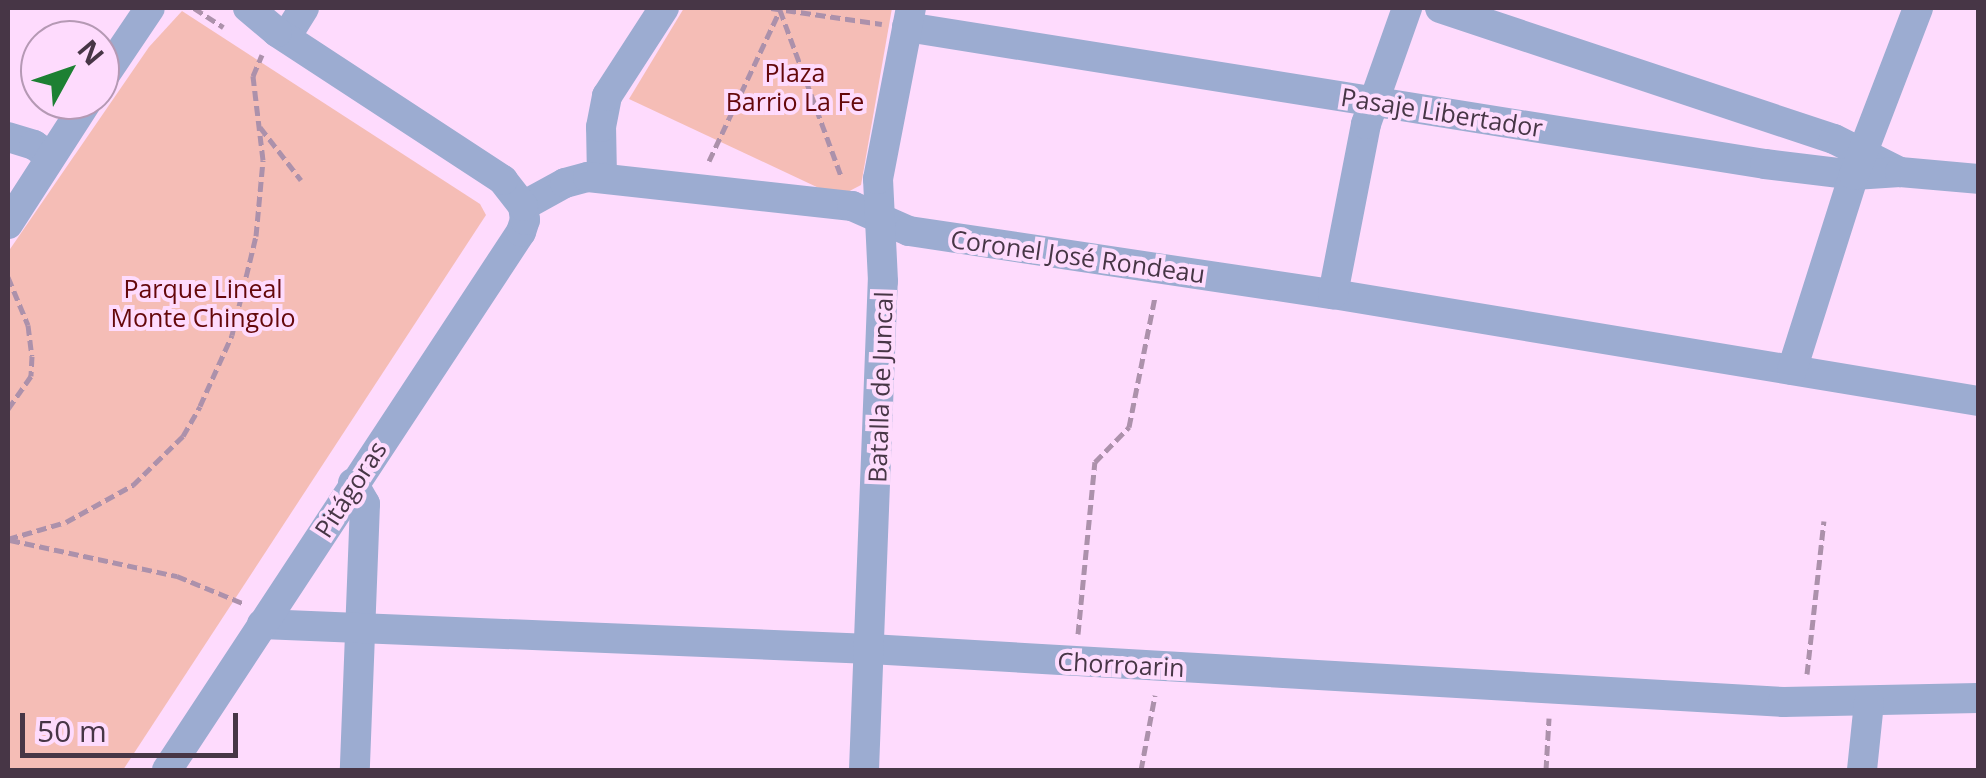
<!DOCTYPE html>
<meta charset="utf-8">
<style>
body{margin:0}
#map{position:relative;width:1986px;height:778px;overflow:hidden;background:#fedbfd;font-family:"Open Sans",sans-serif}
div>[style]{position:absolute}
.green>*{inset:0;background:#f5bdb6}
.path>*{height:5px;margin-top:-2.5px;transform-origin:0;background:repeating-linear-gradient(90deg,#ac91ab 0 10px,transparent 0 15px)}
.minor>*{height:30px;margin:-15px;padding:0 15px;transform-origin:15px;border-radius:15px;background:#9cacd1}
span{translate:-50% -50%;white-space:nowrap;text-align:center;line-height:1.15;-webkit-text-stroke:8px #fedbfd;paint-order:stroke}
.park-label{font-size:25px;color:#65080b}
.street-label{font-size:25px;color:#473646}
.frame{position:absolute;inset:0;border:10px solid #473646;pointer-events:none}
.north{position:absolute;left:20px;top:20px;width:100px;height:100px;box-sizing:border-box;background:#fedbfd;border:2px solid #b599b4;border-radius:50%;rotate:50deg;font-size:28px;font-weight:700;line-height:40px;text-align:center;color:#473646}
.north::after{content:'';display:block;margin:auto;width:35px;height:45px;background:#1d8033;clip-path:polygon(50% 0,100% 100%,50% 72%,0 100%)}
.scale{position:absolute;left:20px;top:713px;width:218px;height:45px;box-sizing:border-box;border:5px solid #473646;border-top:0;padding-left:12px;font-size:30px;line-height:35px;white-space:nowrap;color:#473646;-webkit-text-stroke:8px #fedbfd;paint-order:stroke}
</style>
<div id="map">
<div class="green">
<i style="clip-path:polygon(684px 8px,892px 8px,861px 185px,838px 197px,629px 99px)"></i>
<i style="clip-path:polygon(182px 11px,480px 204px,486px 215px,123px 770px,8px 770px,8px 252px,149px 47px)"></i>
</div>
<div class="path">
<i style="left:194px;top:8px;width:35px;rotate:33deg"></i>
<i style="left:771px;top:8px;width:112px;rotate:8.2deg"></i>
<i style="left:780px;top:10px;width:177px;rotate:69.8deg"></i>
<i style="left:260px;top:127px;width:67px;rotate:52.3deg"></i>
<i style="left:709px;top:161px;width:167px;rotate:-64.8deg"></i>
<i style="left:8px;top:277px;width:52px;rotate:67.4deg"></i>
<i style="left:28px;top:325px;width:31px;rotate:83deg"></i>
<i style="left:32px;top:356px;width:20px;rotate:93deg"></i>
<i style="left:31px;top:376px;width:40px;rotate:124.9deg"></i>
<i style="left:8px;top:539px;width:60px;rotate:-16.3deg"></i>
<i style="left:66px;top:522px;width:77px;rotate:-28.9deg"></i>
<i style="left:133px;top:485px;width:70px;rotate:-44.4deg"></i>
<i style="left:183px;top:436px;width:34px;rotate:-60deg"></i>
<i style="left:200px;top:406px;width:78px;rotate:-65.7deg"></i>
<i style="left:232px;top:335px;width:102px;rotate:-76.4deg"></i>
<i style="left:256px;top:236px;width:76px;rotate:-84.7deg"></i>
<i style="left:263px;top:160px;width:85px;rotate:-96.8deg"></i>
<i style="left:253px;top:76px;width:23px;rotate:-67deg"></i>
<i style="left:10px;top:540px;width:171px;rotate:12.2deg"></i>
<i style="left:177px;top:576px;width:74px;rotate:22.4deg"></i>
<i style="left:1078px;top:634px;width:173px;rotate:-84.4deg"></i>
<i style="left:1095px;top:462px;width:49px;rotate:-45.8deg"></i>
<i style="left:1129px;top:427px;width:133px;rotate:-78.7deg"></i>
<i style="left:1807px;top:674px;width:154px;rotate:-83.7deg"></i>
<i style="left:1141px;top:770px;width:76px;rotate:-79.4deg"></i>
<i style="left:1546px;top:770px;width:52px;rotate:-86.7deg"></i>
</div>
<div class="minor">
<i style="left:1440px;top:8px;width:415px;rotate:18.4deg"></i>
<i style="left:1834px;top:139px;width:74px;rotate:26.6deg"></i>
<i style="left:907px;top:27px;width:869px;rotate:9.07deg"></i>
<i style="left:1765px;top:164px;width:90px;rotate:7deg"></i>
<i style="left:1854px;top:175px;width:46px;rotate:-3.7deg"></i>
<i style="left:1900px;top:172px;width:78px;rotate:5.1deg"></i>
<i style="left:286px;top:37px;width:34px;rotate:-58deg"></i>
<i style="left:100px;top:82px;width:89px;rotate:-56deg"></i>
<i style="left:8px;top:137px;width:27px;rotate:17deg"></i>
<i style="left:34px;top:145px;width:19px;rotate:35deg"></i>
<i style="left:602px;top:177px;width:50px;rotate:-91.1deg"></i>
<i style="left:601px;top:127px;width:32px;rotate:-79deg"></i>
<i style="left:607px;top:96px;width:105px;rotate:-57.1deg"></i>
<i style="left:523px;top:206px;width:48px;rotate:-28.7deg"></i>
<i style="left:565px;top:183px;width:24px;rotate:-15deg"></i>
<i style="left:588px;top:177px;width:266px;rotate:6.3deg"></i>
<i style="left:852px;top:206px;width:62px;rotate:23.7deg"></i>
<i style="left:909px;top:231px;width:429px;rotate:8.5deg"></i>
<i style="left:1333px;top:294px;width:654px;rotate:9.42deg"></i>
<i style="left:8px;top:224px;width:148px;rotate:-57.2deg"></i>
<i style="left:1333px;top:294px;width:173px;rotate:-79deg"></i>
<i style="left:1366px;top:124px;width:123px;rotate:-70.5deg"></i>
<i style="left:1792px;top:370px;width:205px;rotate:-72.4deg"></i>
<i style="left:1854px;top:175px;width:179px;rotate:-69deg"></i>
<i style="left:353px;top:483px;width:24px;rotate:60deg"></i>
<i style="left:365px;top:504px;width:266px;rotate:92.2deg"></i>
<i style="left:262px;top:624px;width:609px;rotate:2.35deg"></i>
<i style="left:870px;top:649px;width:915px;rotate:3.32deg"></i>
<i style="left:1783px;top:702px;width:195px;rotate:-1.2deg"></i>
<i style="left:167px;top:770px;width:644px;rotate:-56.66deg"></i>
<i style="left:521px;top:232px;width:13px;rotate:-72deg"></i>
<i style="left:525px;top:220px;width:14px;rotate:-98deg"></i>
<i style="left:523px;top:206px;width:33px;rotate:-128deg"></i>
<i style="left:503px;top:180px;width:270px;rotate:-146.8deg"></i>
<i style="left:277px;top:32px;width:38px;rotate:-140deg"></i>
<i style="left:864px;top:770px;width:489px;rotate:-87.8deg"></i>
<i style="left:883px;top:281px;width:102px;rotate:-92.8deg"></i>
<i style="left:878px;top:179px;width:174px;rotate:-79.1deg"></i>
<i style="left:1862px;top:770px;width:68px;rotate:-84.1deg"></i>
</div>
<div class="park-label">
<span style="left:795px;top:87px">Plaza<br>Barrio La Fe</span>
<span style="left:203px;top:303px">Parque Lineal<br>Monte Chingolo</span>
</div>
<div class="street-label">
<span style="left:1442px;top:112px;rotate:9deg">Pasaje Libertador</span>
<span style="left:1078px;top:256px;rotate:8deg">Coronel José Rondeau</span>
<span style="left:880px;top:387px;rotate:-88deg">Batalla de Juncal</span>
<span style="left:350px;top:489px;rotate:-57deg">Pitágoras</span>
<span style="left:1121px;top:664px;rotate:3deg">Chorroarin</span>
</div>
<div class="frame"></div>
<div class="north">N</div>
<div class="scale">50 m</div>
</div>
